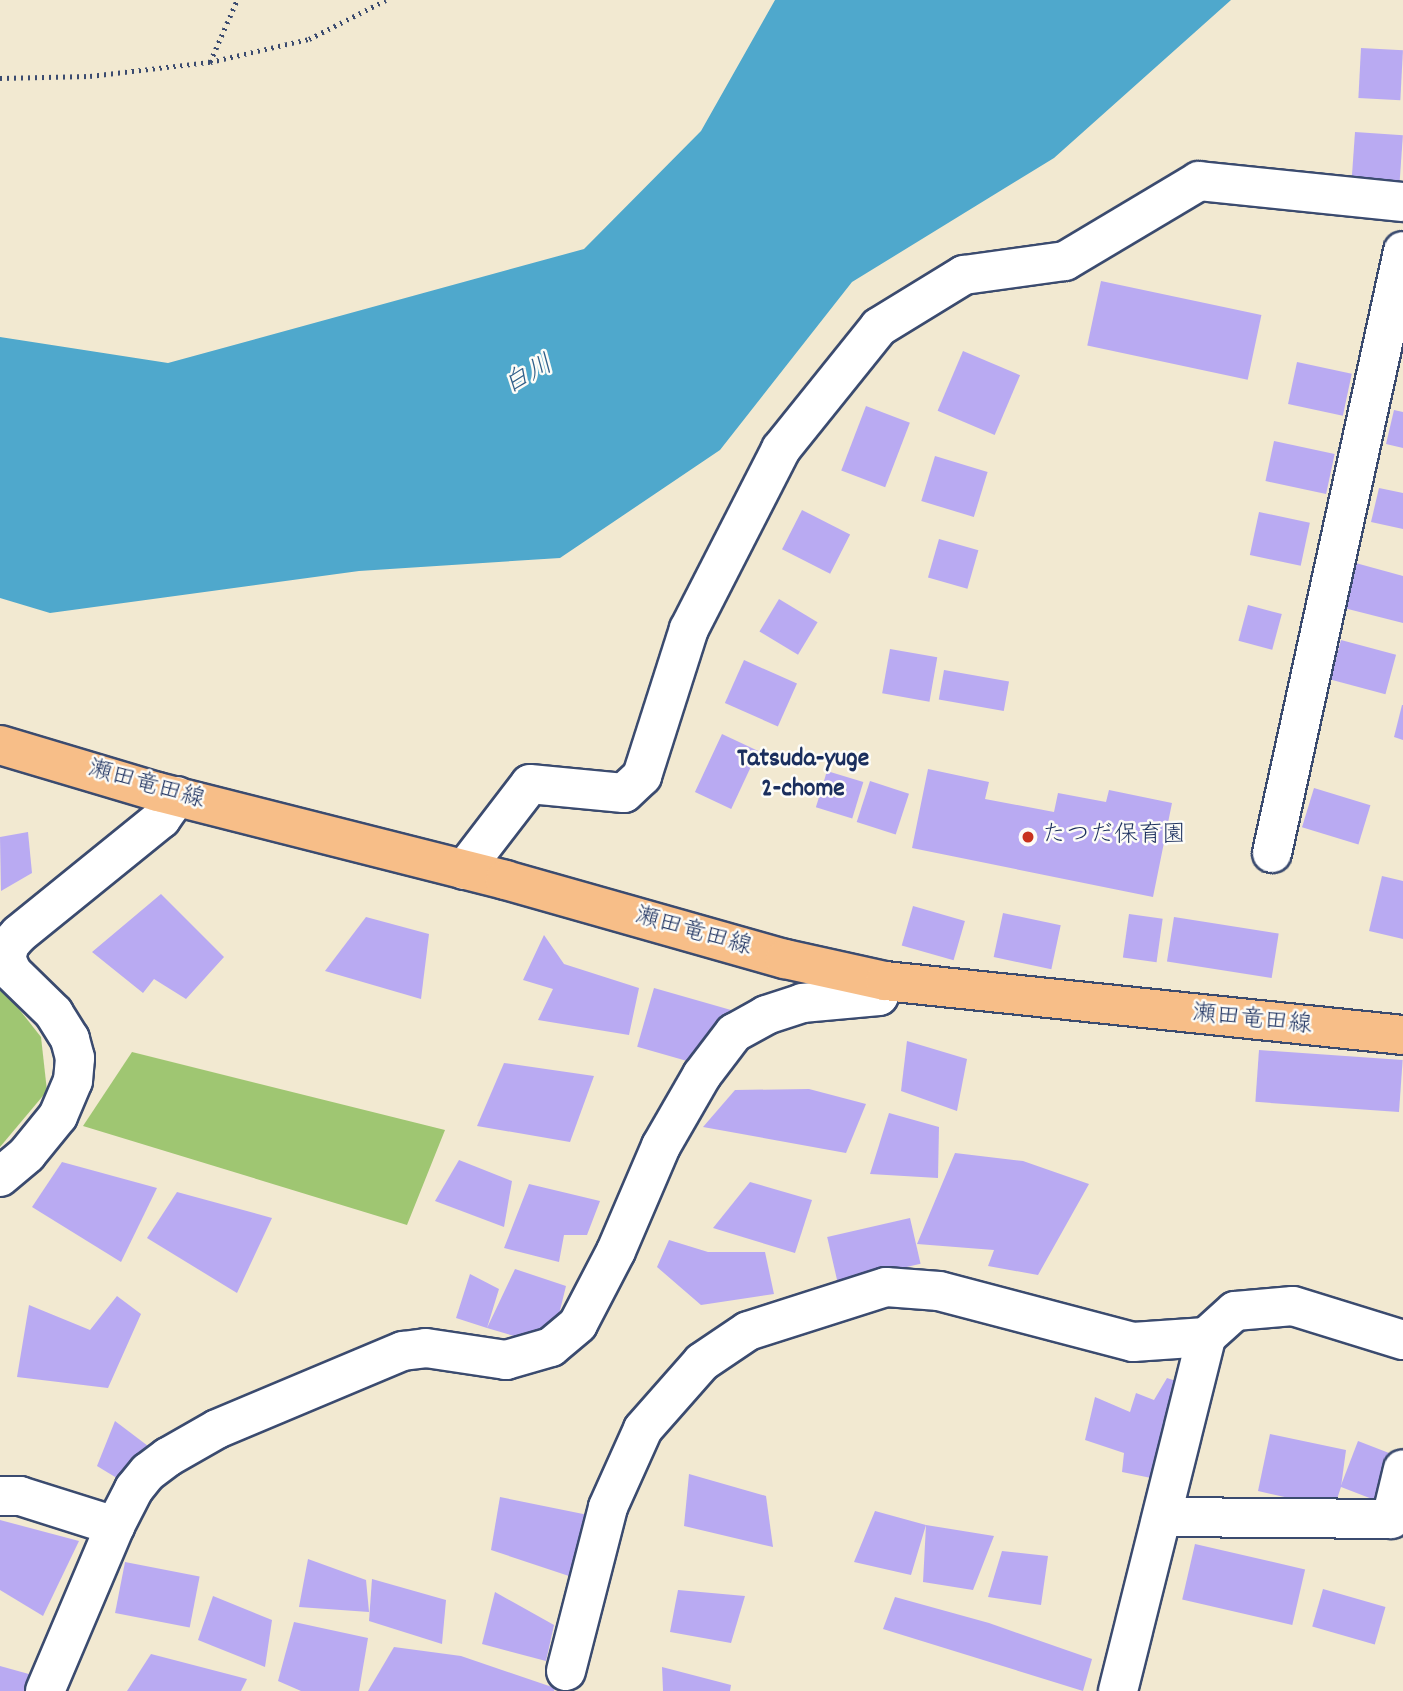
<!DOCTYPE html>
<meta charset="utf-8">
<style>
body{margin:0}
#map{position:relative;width:1403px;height:1691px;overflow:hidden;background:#f2e9d1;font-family:Dekko,"Klee One",sans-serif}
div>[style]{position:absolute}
.green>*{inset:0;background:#9fc672}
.water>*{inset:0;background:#4fa8cc}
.building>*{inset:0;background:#b9aaf2;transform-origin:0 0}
.path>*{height:4.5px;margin-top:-2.25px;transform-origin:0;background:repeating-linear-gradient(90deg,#3b4b6f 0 2px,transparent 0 7px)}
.roads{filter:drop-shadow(2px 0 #3b4b6f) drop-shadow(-2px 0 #3b4b6f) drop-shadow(0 2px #3b4b6f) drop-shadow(0 -2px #3b4b6f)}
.minor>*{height:38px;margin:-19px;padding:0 19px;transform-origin:19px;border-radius:19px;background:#fff}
.major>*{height:38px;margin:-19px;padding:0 19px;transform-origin:19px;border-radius:19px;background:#f7be88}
.dots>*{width:19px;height:19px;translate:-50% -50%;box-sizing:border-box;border:4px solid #fdfcf7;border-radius:50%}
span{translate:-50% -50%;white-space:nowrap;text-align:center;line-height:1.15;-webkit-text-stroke:5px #fdfcf7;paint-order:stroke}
.street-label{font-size:24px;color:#1b2f5e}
.poi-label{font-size:24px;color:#1b2f5e}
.left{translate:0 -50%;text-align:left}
.water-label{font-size:26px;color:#305f8a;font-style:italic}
.neighbourhood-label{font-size:26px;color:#1b2f5e;font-weight:700}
</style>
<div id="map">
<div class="green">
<i style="clip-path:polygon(0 985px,41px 1037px,47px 1091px,0 1147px)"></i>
<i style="clip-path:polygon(132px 1052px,445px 1130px,407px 1225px,83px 1126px)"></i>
</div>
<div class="water">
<i style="clip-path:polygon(775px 0,1231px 0,1054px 158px,852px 282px,720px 450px,560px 558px,359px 571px,50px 613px,0 598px,0 337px,168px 363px,584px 249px,701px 131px)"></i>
</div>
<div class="building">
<i style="left:1361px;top:48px;width:42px;height:50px;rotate:3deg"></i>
<i style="left:1355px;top:132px;width:48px;height:51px;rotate:4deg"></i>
<i style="left:1101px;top:281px;width:164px;height:66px;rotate:12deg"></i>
<i style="left:963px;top:351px;width:62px;height:65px;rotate:23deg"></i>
<i style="left:1297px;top:362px;width:56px;height:43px;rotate:12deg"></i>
<i style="left:866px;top:406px;width:47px;height:69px;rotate:21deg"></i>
<i style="clip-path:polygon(1394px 410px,1403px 412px,1403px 448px,1386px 444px)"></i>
<i style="left:1274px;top:441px;width:62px;height:41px;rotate:12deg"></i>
<i style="left:935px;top:456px;width:55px;height:47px;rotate:17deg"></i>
<i style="clip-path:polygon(1379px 488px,1403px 493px,1403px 529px,1371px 522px)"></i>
<i style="left:802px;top:510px;width:54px;height:44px;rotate:27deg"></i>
<i style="left:1259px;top:512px;width:52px;height:44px;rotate:12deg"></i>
<i style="left:939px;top:539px;width:41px;height:40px;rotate:16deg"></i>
<i style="clip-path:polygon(1352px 562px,1403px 576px,1403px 623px,1340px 607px)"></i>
<i style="left:779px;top:599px;width:45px;height:38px;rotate:31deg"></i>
<i style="left:1248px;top:605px;width:35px;height:37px;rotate:15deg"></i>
<i style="left:1341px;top:640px;width:57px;height:41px;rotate:15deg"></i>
<i style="left:890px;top:649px;width:48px;height:45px;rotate:10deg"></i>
<i style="left:744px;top:660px;width:58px;height:47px;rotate:24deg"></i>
<i style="left:944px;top:670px;width:66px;height:30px;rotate:10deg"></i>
<i style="clip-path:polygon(1402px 705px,1403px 705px,1403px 740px,1394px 737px)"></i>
<i style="left:722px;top:734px;width:40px;height:64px;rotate:25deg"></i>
<i style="clip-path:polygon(928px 769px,989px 782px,985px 799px,1054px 812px,1058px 793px,1106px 802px,1109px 790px,1172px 803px,1153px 897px,912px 848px)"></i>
<i style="left:827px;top:771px;width:38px;height:38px;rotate:17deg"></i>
<i style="left:870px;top:781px;width:41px;height:43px;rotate:18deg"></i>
<i style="left:1314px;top:788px;width:59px;height:41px;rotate:17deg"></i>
<i style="clip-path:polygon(28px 832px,32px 873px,1px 891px,0 837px)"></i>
<i style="clip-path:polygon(1382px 876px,1403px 881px,1403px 939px,1369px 931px)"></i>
<i style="clip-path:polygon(161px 894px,224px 957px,186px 999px,154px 979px,143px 993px,92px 952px)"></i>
<i style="left:913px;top:906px;width:54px;height:41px;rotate:16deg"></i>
<i style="left:1003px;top:913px;width:59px;height:45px;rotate:12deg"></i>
<i style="left:1129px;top:914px;width:34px;height:44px;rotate:8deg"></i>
<i style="clip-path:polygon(366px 917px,429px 934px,421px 999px,325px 971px)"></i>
<i style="left:1174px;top:917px;width:106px;height:45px;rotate:9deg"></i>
<i style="clip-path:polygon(544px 935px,564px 964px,639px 988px,629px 1035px,538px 1020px,553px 989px,523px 980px)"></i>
<i style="left:654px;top:988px;width:81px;height:61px;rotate:16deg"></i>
<i style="clip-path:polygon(907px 1041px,967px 1059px,957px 1111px,901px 1091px)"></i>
<i style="left:1259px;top:1050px;width:144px;height:52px;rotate:4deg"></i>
<i style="clip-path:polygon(504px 1063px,594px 1076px,570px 1142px,477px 1126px)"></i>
<i style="clip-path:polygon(809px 1089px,866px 1104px,846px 1153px,703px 1127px,735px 1090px)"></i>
<i style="clip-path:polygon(889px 1113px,939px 1127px,938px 1178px,870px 1174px)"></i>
<i style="clip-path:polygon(955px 1153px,1023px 1161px,1089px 1184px,1038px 1275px,988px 1266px,994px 1250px,917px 1244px)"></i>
<i style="clip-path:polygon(459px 1160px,512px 1181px,504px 1227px,435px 1201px)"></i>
<i style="clip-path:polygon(62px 1162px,157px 1188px,121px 1262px,32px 1207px)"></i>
<i style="clip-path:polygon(750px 1182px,812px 1200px,795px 1253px,713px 1228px)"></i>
<i style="clip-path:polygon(529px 1184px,600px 1201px,587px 1235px,564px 1235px,559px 1262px,504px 1248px)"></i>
<i style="clip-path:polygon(177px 1192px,272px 1218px,237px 1293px,147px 1238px)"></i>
<i style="left:910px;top:1218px;width:47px;height:85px;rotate:77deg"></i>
<i style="clip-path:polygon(669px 1240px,708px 1252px,765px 1252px,774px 1294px,701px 1305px,657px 1267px)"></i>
<i style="clip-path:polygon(515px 1269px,566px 1286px,551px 1347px,487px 1328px,456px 1318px,470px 1274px,499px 1289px,487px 1328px)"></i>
<i style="clip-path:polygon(117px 1296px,141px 1314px,108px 1388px,17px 1377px,29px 1305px,90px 1330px)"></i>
<i style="clip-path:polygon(1167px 1378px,1194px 1387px,1156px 1479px,1122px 1472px,1124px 1453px,1085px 1440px,1095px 1397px,1130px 1412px,1136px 1393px,1154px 1400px)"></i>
<i style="clip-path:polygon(115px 1421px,152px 1449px,125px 1483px,97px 1466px)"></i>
<i style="clip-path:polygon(1270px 1434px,1346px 1450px,1341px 1487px,1334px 1508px,1258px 1491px)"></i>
<i style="left:1358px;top:1441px;width:43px;height:49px;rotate:21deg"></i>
<i style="clip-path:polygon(689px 1474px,766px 1496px,773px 1547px,684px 1526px)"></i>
<i style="clip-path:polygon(500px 1497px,598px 1517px,578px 1579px,491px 1550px)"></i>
<i style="clip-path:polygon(875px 1511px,926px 1525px,994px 1536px,973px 1590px,923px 1582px,926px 1525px,911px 1575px,854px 1562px)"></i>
<i style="clip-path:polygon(0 1520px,79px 1541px,43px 1616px,0 1590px)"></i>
<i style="left:1195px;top:1544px;width:113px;height:57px;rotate:13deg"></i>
<i style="clip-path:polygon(1002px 1551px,1048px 1556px,1041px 1605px,988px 1597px)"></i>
<i style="clip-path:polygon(308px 1559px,366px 1580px,369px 1612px,299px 1607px)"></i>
<i style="left:125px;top:1562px;width:76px;height:52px;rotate:11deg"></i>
<i style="clip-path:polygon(372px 1579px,446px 1600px,442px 1644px,369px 1621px)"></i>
<i style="left:1323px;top:1589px;width:65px;height:39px;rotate:16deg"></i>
<i style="clip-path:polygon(678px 1590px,745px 1596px,731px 1643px,670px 1632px)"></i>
<i style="clip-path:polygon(495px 1592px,554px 1625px,546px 1661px,482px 1644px)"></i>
<i style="clip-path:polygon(213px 1596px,272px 1620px,265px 1667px,198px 1640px)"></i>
<i style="clip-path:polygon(895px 1597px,989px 1623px,1092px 1659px,1083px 1691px,883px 1629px)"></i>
<i style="clip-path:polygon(294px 1622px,368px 1638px,359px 1691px,301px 1691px,278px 1681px)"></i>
<i style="clip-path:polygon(394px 1647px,461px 1656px,555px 1688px,554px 1691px,368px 1691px)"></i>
<i style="clip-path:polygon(151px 1654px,247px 1679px,241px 1691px,127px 1691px)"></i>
<i style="clip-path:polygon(0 1666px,36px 1676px,35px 1691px,0 1691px)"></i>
<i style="clip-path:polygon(662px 1667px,731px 1685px,730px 1691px,663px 1691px)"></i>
</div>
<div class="path">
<i style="left:210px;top:62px;width:102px;rotate:-13.1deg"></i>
<i style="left:309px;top:39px;width:86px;rotate:-26.9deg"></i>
<i style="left:0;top:78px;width:90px;rotate:-1.3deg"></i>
<i style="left:90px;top:76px;width:121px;rotate:-6.7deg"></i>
<i style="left:210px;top:62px;width:68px;rotate:-66.5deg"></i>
</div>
<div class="roads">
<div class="minor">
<i style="left:1272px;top:853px;width:616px;rotate:-77.72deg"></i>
<i style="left:464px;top:870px;width:108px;rotate:-52.5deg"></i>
<i style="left:530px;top:784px;width:94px;rotate:5.5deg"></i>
<i style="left:624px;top:793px;width:25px;rotate:-43deg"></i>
<i style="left:642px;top:776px;width:154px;rotate:-72.3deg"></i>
<i style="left:689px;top:629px;width:202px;rotate:-62.9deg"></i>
<i style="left:781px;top:449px;width:156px;rotate:-51.2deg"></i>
<i style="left:879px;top:327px;width:100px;rotate:-31.5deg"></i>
<i style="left:964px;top:275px;width:102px;rotate:-7.9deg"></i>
<i style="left:1065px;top:261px;width:156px;rotate:-30.8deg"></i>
<i style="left:1199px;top:181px;width:205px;rotate:5.9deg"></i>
<i style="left:0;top:1177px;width:35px;rotate:-40deg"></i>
<i style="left:27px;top:1154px;width:49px;rotate:-50.8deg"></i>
<i style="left:58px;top:1116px;width:38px;rotate:-67deg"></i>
<i style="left:73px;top:1081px;width:23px;rotate:-85deg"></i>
<i style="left:75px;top:1058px;width:20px;rotate:-105deg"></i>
<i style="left:70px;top:1039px;width:31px;rotate:-122deg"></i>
<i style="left:54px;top:1013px;width:59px;rotate:-135.7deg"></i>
<i style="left:12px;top:972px;width:15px;rotate:-113deg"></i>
<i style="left:6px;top:958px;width:15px;rotate:-74deg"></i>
<i style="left:10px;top:944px;width:13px;rotate:-48deg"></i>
<i style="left:19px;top:934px;width:183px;rotate:-39deg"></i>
<i style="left:161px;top:819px;width:28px;rotate:-55deg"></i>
<i style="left:0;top:1496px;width:20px"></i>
<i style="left:20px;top:1496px;width:100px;rotate:17.5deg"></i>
<i style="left:1164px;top:1517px;width:227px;rotate:0.5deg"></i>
<i style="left:1391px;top:1519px;width:51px;rotate:-76.5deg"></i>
<i style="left:566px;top:1671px;width:169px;rotate:-75.6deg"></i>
<i style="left:608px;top:1507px;width:85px;rotate:-65.8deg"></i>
<i style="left:643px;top:1429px;width:89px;rotate:-48.6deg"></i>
<i style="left:702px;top:1362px;width:55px;rotate:-34deg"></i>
<i style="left:748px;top:1331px;width:145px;rotate:-17.7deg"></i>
<i style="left:886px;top:1287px;width:53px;rotate:4.3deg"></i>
<i style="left:939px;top:1291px;width:201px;rotate:14.7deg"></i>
<i style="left:1133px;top:1342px;width:73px;rotate:-3.9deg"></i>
<i style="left:1206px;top:1337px;width:39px;rotate:-42deg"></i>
<i style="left:1235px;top:1311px;width:58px;rotate:-4.9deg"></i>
<i style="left:1293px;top:1306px;width:115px;rotate:17.2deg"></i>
<i style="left:45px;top:1691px;width:179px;rotate:-67deg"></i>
<i style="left:115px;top:1526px;width:42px;rotate:-62.8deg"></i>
<i style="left:134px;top:1489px;width:22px;rotate:-51deg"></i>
<i style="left:148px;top:1472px;width:25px;rotate:-37deg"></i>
<i style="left:168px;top:1457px;width:56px;rotate:-29.7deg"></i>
<i style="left:217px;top:1429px;width:202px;rotate:-22.8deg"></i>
<i style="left:403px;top:1351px;width:23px;rotate:-7deg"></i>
<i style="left:426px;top:1348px;width:81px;rotate:8.5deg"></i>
<i style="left:506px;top:1360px;width:47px;rotate:-16.1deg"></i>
<i style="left:551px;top:1347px;width:35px;rotate:-40deg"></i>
<i style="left:578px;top:1324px;width:82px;rotate:-62.5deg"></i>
<i style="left:616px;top:1251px;width:114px;rotate:-66.8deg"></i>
<i style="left:661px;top:1146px;width:82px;rotate:-60deg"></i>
<i style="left:702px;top:1075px;width:53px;rotate:-52.7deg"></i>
<i style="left:734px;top:1033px;width:37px;rotate:-29deg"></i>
<i style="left:766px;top:1015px;width:38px;rotate:-18deg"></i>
<i style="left:802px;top:1003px;width:77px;rotate:-5.2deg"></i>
<i style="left:879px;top:996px;width:16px;rotate:-68deg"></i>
<i style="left:1118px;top:1691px;width:365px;rotate:-76deg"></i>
</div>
<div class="major">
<i style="left:0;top:745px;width:165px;rotate:16.6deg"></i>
<i style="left:158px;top:792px;width:358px;rotate:14.2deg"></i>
<i style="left:505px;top:880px;width:291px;rotate:15.8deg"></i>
<i style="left:785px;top:959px;width:102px;rotate:12.4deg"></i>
<i style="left:885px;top:981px;width:521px;rotate:5.95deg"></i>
</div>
</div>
<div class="dots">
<i style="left:1028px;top:837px;background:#c8321e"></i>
</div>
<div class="street-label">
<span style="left:146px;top:786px;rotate:16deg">瀬田竜田線</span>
<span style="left:693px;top:933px;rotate:16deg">瀬田竜田線</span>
<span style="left:1252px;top:1021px;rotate:6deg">瀬田竜田線</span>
</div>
<div class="poi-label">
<span class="left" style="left:1042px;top:837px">たつだ保育園</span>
</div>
<div class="water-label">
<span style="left:529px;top:376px;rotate:-29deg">白川</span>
</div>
<div class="neighbourhood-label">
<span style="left:803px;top:775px">Tatsuda-yuge<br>2-chome</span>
</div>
</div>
